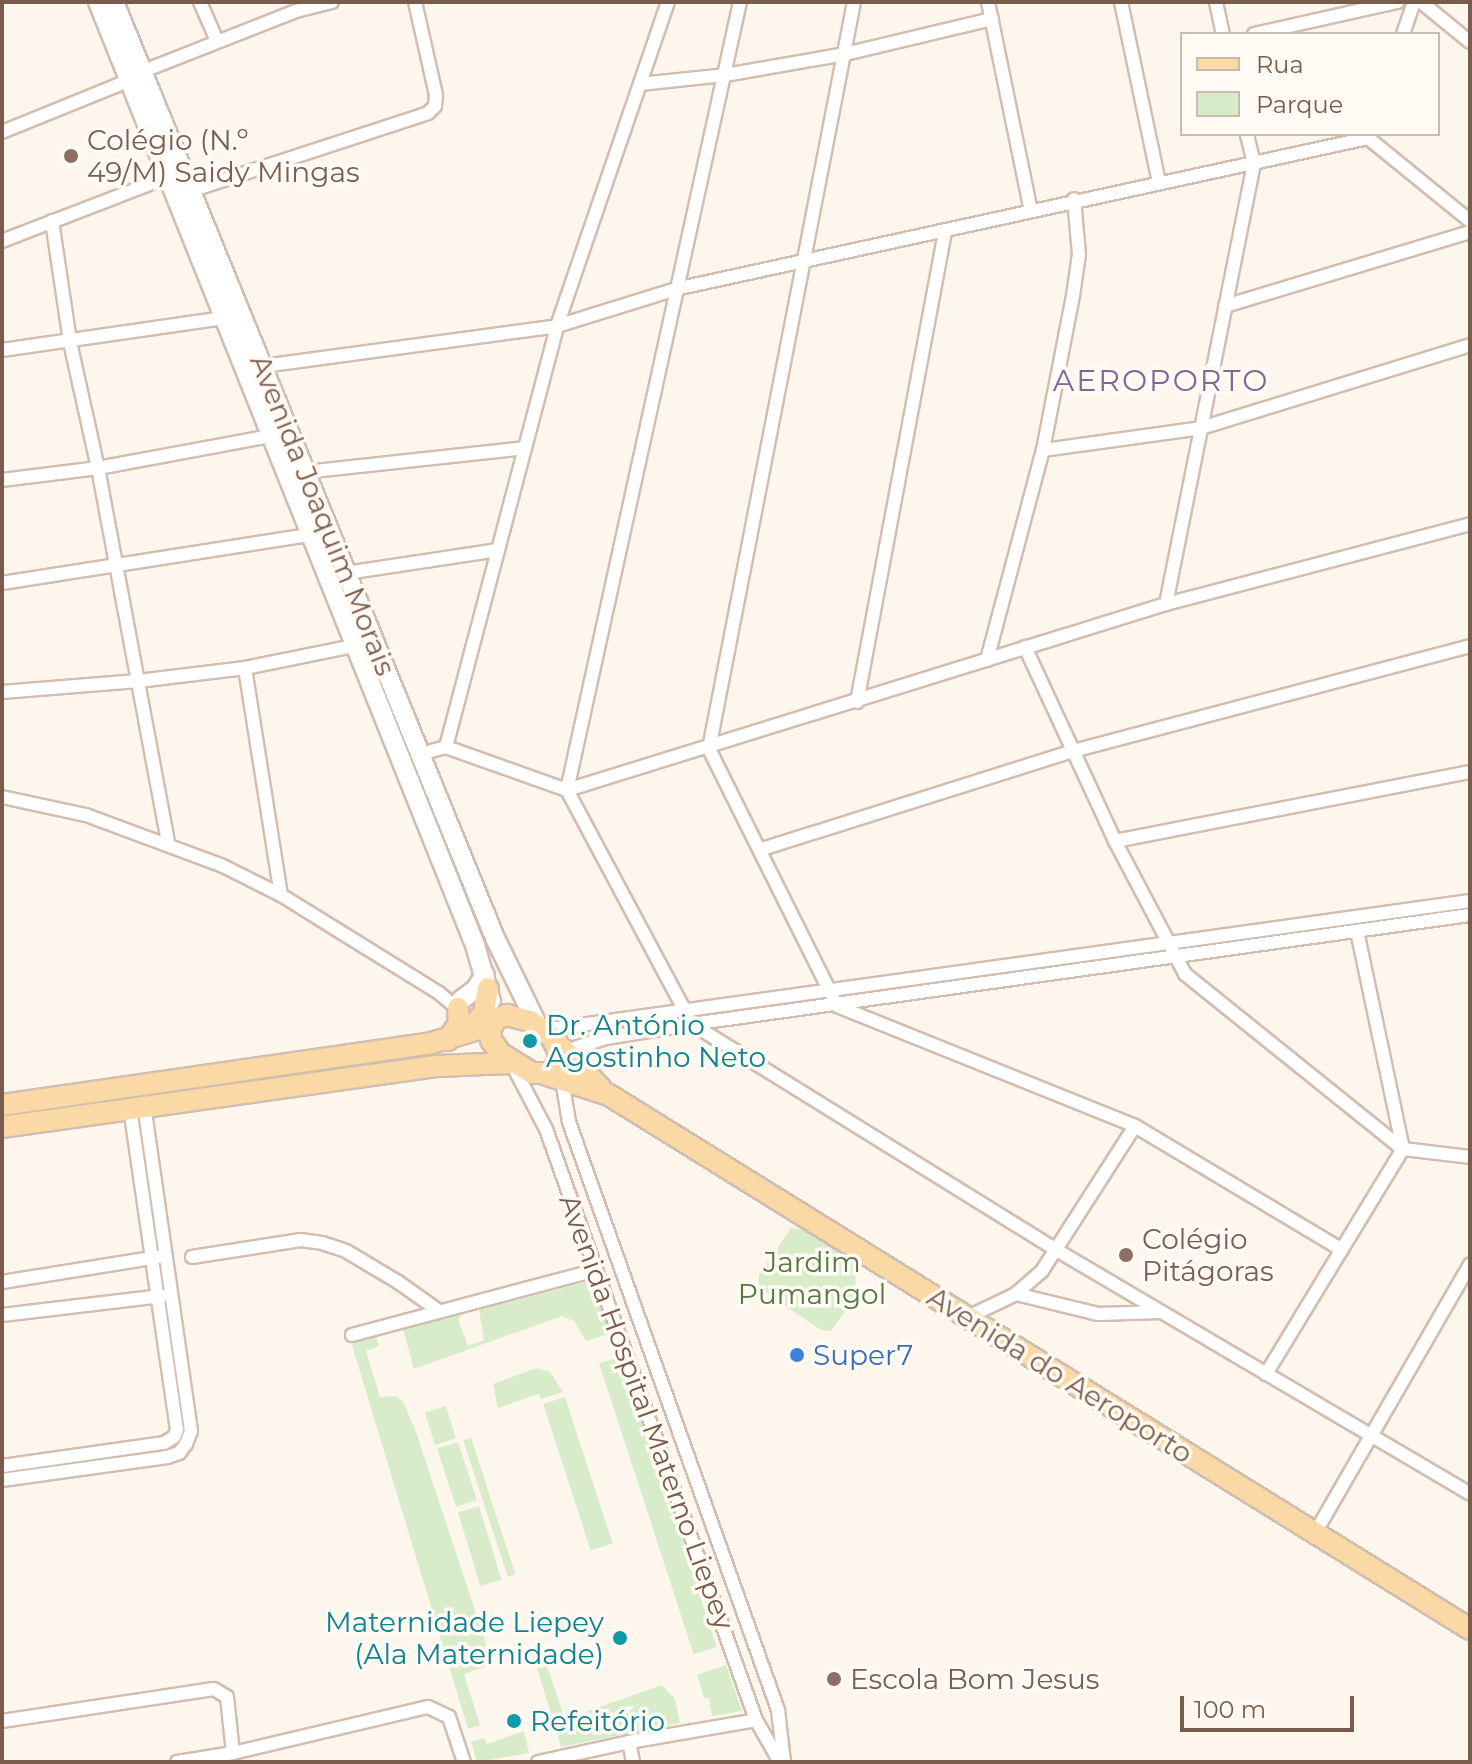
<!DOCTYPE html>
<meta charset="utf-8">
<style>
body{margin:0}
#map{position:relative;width:1472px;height:1764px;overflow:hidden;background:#fdf6ec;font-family:Montserrat,sans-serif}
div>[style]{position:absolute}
.green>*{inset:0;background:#d8ecc9;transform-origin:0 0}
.roads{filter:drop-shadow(2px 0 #d1beb0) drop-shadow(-2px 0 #d1beb0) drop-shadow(0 2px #d1beb0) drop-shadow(0 -2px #d1beb0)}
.street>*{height:12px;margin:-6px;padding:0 6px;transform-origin:6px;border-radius:6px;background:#fff}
.secondary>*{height:18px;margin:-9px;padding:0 9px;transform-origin:9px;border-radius:9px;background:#fff}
.primary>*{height:20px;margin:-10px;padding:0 10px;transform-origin:10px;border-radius:10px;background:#fbd9a5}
.dots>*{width:22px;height:22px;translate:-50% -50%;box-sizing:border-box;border:4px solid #fffaf3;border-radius:50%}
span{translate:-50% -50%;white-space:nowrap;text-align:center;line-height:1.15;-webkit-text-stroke:7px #fffaf3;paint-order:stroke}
.education-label{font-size:28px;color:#785e54}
.left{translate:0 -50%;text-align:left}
.street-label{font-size:28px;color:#7a5c4d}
.culture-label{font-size:28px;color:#0d838f}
.right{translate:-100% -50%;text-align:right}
.park-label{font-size:28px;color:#537a41}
.shop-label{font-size:28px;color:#366cbe}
.neighbourhood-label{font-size:30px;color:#846695;letter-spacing:2px}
.frame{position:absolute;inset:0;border:4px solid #7a5c4d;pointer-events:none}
.legend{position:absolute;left:1180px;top:32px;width:260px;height:104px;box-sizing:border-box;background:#fffaf3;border:2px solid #cabbb1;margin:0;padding:10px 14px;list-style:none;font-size:24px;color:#7a5c4d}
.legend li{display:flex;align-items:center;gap:16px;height:40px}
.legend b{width:40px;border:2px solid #cabbb1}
.scale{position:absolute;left:1180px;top:1696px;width:174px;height:36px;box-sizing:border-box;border:4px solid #7a5c4d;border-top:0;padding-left:10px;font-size:24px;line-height:28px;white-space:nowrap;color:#7a5c4d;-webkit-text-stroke:6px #fffaf3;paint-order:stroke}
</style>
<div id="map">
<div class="green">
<i style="clip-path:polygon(791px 1228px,807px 1230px,850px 1257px,856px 1267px,855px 1298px,831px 1331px,821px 1330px,759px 1288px,759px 1275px)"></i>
<i style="clip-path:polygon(594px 1280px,613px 1333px,586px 1341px,574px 1321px,562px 1316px,414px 1369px,403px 1329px,462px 1314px,458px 1320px,468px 1346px,484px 1340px,479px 1310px)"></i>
<i style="clip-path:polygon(376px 1336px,379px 1346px,366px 1351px,380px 1397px,396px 1396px,403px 1402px,415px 1429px,491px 1659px,487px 1666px,464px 1674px,480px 1725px,468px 1729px,351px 1342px)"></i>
<i style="left:622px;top:1356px;width:306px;height:24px;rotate:72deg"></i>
<i style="clip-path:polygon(537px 1368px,550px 1372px,563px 1392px,541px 1399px,539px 1394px,498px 1408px,493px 1384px)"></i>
<i style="left:565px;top:1397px;width:154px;height:23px;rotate:72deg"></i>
<i style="left:446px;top:1406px;width:34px;height:22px;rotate:73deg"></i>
<i style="left:471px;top:1438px;width:143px;height:8px;rotate:72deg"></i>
<i style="left:458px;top:1442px;width:61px;height:22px;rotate:72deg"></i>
<i style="left:479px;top:1506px;width:77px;height:22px;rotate:73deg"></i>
<i style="clip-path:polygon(542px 1652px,565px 1719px,662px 1685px,675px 1699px,680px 1723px,561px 1747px,533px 1655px)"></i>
<i style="clip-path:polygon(726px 1665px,742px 1711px,712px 1716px,709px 1698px,704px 1698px,697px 1675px)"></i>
<i style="clip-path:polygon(524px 1731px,529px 1753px,477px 1762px,471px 1742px,484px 1738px,487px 1744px)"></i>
</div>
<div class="roads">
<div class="street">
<i style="left:200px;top:2px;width:43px;rotate:66.4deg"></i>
<i style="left:740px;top:2px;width:807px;rotate:102.38deg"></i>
<i style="left:567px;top:790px;width:265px;rotate:61.9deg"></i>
<i style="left:692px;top:1024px;width:431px;rotate:31.8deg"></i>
<i style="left:1058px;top:1251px;width:478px;rotate:30.5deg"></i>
<i style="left:854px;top:2px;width:761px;rotate:100.99deg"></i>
<i style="left:709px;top:749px;width:287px;rotate:63.5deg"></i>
<i style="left:837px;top:1006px;width:321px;rotate:21.9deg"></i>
<i style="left:1135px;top:1126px;width:172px;rotate:122.7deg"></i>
<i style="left:1042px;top:1271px;width:35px;rotate:139deg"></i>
<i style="left:1016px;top:1294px;width:53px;rotate:154.4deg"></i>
<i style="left:988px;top:2px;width:213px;rotate:78.4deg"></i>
<i style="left:1121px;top:2px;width:185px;rotate:78.1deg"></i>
<i style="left:1216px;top:2px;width:33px;rotate:78deg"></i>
<i style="left:1421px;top:2px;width:63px;rotate:39.2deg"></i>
<i style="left:1254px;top:34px;width:147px;rotate:-12.6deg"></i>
<i style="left:1403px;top:34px;width:34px;rotate:-71deg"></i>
<i style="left:141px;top:72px;width:167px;rotate:-21.5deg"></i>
<i style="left:296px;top:11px;width:37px;rotate:-14deg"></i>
<i style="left:640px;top:84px;width:85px;rotate:-6deg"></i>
<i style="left:725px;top:75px;width:122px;rotate:-9.9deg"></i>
<i style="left:845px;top:54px;width:151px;rotate:-13.4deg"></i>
<i style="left:2px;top:132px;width:138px;rotate:-22.1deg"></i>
<i style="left:1368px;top:138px;width:132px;rotate:39.1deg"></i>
<i style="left:190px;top:191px;width:250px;rotate:-18.1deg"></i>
<i style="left:428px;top:113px;width:10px;rotate:-45deg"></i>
<i style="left:435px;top:106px;width:11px;rotate:-85deg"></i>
<i style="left:436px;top:95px;width:95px;rotate:-102.7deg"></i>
<i style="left:52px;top:221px;width:122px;rotate:81.5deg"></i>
<i style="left:70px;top:342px;width:129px;rotate:77.5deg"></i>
<i style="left:98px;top:468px;width:381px;rotate:79.4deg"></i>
<i style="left:2px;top:241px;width:178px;rotate:-21.1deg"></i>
<i style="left:1225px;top:306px;width:256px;rotate:-16.8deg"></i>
<i style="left:2px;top:350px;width:224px;rotate:-8.2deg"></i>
<i style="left:263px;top:366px;width:297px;rotate:-7.7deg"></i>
<i style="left:557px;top:326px;width:129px;rotate:-17.2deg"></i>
<i style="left:680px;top:288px;width:704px;rotate:-12.3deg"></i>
<i style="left:1043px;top:450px;width:160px;rotate:-7.9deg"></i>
<i style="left:1201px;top:428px;width:282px;rotate:-17.1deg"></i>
<i style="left:305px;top:472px;width:221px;rotate:-6.2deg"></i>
<i style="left:2px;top:480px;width:97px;rotate:-7.1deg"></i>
<i style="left:98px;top:468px;width:176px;rotate:-10.5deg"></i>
<i style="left:346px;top:573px;width:154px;rotate:-8.6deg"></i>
<i style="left:2px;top:583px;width:312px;rotate:-8.9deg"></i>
<i style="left:1166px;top:604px;width:450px;rotate:-78.7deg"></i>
<i style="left:1254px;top:163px;width:30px;rotate:-104deg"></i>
<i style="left:1025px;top:647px;width:214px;rotate:65.1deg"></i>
<i style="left:1115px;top:841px;width:150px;rotate:62.2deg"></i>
<i style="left:1185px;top:974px;width:280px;rotate:38.8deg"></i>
<i style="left:1403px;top:1149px;width:67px;rotate:6.8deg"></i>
<i style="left:987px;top:660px;width:217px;rotate:-75.1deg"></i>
<i style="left:1043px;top:450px;width:157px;rotate:-79deg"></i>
<i style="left:1073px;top:296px;width:42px;rotate:-81.9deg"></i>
<i style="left:1079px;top:254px;width:55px;rotate:-95.2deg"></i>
<i style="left:245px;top:668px;width:230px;rotate:81deg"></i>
<i style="left:2px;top:692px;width:136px;rotate:-4.6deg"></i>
<i style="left:138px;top:681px;width:108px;rotate:-6.9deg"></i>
<i style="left:245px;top:668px;width:110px;rotate:-11.5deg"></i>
<i style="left:857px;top:702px;width:480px;rotate:-79.4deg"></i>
<i style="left:446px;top:747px;width:435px;rotate:-75.2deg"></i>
<i style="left:557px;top:326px;width:342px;rotate:-71.1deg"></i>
<i style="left:420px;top:754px;width:27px;rotate:-15deg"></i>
<i style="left:446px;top:747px;width:128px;rotate:19.6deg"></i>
<i style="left:567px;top:790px;width:627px;rotate:-17.25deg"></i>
<i style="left:1166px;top:604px;width:314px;rotate:-14.7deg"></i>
<i style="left:2px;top:797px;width:86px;rotate:12.1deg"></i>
<i style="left:86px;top:815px;width:146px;rotate:20.4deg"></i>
<i style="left:223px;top:866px;width:65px;rotate:26.6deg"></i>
<i style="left:281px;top:895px;width:186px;rotate:31.8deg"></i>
<i style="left:439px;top:993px;width:30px;rotate:40deg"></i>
<i style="left:1115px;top:841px;width:362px;rotate:-11deg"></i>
<i style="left:762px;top:849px;width:326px;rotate:-17.5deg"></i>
<i style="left:1073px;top:751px;width:411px;rotate:-14.8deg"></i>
<i style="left:544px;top:1030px;width:935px;rotate:-7.93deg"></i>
<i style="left:562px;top:1052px;width:46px;rotate:-17.7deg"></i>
<i style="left:606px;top:1038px;width:87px;rotate:-9.2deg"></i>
<i style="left:692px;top:1024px;width:786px;rotate:-7.98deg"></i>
<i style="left:513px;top:1066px;width:71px;rotate:62.4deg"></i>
<i style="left:546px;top:1129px;width:627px;rotate:70.44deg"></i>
<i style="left:756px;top:1720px;width:48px;rotate:60.3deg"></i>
<i style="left:561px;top:1074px;width:49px;rotate:80.5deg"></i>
<i style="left:569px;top:1122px;width:624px;rotate:70.43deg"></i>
<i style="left:778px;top:1710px;width:52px;rotate:83.4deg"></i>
<i style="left:1135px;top:1126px;width:241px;rotate:30.9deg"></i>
<i style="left:192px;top:1257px;width:110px;rotate:-8.9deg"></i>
<i style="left:301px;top:1240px;width:21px;rotate:8deg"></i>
<i style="left:322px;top:1243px;width:25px;rotate:18deg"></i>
<i style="left:346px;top:1251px;width:61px;rotate:30.8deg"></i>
<i style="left:398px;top:1282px;width:50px;rotate:35.3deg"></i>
<i style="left:2px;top:1282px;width:158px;rotate:-9.1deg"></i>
<i style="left:1016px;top:1294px;width:84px;rotate:13.7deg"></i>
<i style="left:1098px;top:1314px;width:63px;rotate:-1.8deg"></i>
<i style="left:2px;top:1315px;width:161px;rotate:-6.8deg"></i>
<i style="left:352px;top:1335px;width:253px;rotate:-14.9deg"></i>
<i style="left:1266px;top:1374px;width:263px;rotate:-58.7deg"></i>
<i style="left:1403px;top:1149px;width:223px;rotate:-101.9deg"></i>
<i style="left:2px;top:1466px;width:164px;rotate:-8.1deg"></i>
<i style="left:164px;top:1443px;width:12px;rotate:-31deg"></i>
<i style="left:174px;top:1437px;width:8px;rotate:-67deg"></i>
<i style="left:177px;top:1430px;width:326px;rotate:-98.3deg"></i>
<i style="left:2px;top:1480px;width:167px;rotate:-7.9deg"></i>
<i style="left:167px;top:1457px;width:13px;rotate:-18deg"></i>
<i style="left:179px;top:1453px;width:11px;rotate:-52deg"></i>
<i style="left:186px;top:1444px;width:14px;rotate:-69deg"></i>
<i style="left:191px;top:1431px;width:329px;rotate:-98.2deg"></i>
<i style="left:1315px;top:1533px;width:310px;rotate:-60deg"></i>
<i style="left:2px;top:1721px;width:214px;rotate:-8.6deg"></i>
<i style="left:214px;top:1689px;width:15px;rotate:32deg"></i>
<i style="left:227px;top:1697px;width:56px;rotate:83.9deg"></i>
<i style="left:177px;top:1762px;width:57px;rotate:-9.1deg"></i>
<i style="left:233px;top:1753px;width:200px;rotate:-13.3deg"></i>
<i style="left:428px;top:1707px;width:23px;rotate:25deg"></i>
<i style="left:449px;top:1717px;width:47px;rotate:71.6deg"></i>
<i style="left:538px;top:1762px;width:93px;rotate:-12.4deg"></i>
<i style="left:633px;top:1762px;width:20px;rotate:-101deg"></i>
<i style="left:629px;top:1742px;width:129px;rotate:-9.8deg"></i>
</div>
<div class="secondary">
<i style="left:98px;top:2px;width:1016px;rotate:68.21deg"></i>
<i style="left:475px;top:945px;width:58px;rotate:74.1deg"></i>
<i style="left:114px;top:2px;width:1011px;rotate:67.85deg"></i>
<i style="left:495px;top:938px;width:98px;rotate:64deg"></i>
<i style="left:461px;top:1000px;width:19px;rotate:-36deg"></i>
<i style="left:476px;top:989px;width:17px;rotate:-59deg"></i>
</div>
<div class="primary">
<i style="left:469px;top:1030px;width:23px;rotate:-49deg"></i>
<i style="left:484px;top:1013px;width:25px;rotate:-81deg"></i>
<i style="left:448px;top:1040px;width:20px;rotate:-57deg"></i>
<i style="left:459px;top:1023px;width:15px;rotate:-94deg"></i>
<i style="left:553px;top:1040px;width:14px;rotate:65deg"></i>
<i style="left:559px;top:1053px;width:12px;rotate:95deg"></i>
<i style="left:558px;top:1065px;width:12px;rotate:138deg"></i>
<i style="left:549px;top:1073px;width:17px;rotate:180deg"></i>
<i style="left:532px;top:1073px;width:36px;rotate:-148deg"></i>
<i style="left:501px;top:1054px;width:17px;rotate:-126deg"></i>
<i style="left:491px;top:1040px;width:11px;rotate:-95deg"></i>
<i style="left:490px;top:1029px;width:12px;rotate:-59deg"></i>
<i style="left:496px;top:1019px;width:12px;rotate:-20deg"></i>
<i style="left:507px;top:1015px;width:24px;rotate:15deg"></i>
<i style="left:530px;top:1021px;width:24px;rotate:36deg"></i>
<i style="left:549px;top:1035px;width:73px;rotate:45.6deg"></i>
<i style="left:544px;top:1074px;width:68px;rotate:17.9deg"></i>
<i style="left:609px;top:1095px;width:1013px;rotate:31.81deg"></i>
<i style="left:2px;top:1105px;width:433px;rotate:-8.2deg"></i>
<i style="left:431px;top:1043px;width:64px;rotate:-16.4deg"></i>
<i style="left:2px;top:1127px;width:440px;rotate:-8deg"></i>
<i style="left:438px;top:1066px;width:73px;rotate:-2.4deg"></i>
</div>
</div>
<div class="dots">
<i style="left:71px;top:156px;background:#8d6e63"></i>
<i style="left:530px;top:1041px;background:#0f9aa8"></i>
<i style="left:1126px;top:1255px;background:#8d6e63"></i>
<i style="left:797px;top:1355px;background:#3f7fe0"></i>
<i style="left:620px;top:1638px;background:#0f9aa8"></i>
<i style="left:834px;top:1679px;background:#8d6e63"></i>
<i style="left:514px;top:1721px;background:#0f9aa8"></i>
</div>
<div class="education-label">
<span class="left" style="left:87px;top:156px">Colégio (N.º<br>49/M) Saidy Mingas</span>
<span class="left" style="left:1142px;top:1255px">Colégio<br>Pitágoras</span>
<span class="left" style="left:850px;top:1679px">Escola Bom Jesus</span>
</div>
<div class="street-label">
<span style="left:323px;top:515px;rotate:68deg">Avenida Joaquim Morais</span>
<span style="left:1060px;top:1375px;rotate:32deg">Avenida do Aeroporto</span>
<span style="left:647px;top:1412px;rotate:70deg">Avenida Hospital Materno Liepey</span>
</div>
<div class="culture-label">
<span class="left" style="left:546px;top:1041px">Dr. António<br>Agostinho Neto</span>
<span class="right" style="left:604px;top:1638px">Maternidade Liepey<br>(Ala Maternidade)</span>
<span class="left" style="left:530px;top:1721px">Refeitório</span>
</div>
<div class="park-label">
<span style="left:812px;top:1278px">Jardim<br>Pumangol</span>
</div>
<div class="shop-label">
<span class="left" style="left:813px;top:1355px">Super7</span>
</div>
<div class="neighbourhood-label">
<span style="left:1161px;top:381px">AEROPORTO</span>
</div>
<div class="frame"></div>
<ul class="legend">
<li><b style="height:10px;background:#fbd9a5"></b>Rua</li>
<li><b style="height:22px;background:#d8ecc9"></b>Parque</li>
</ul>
<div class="scale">100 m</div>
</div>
